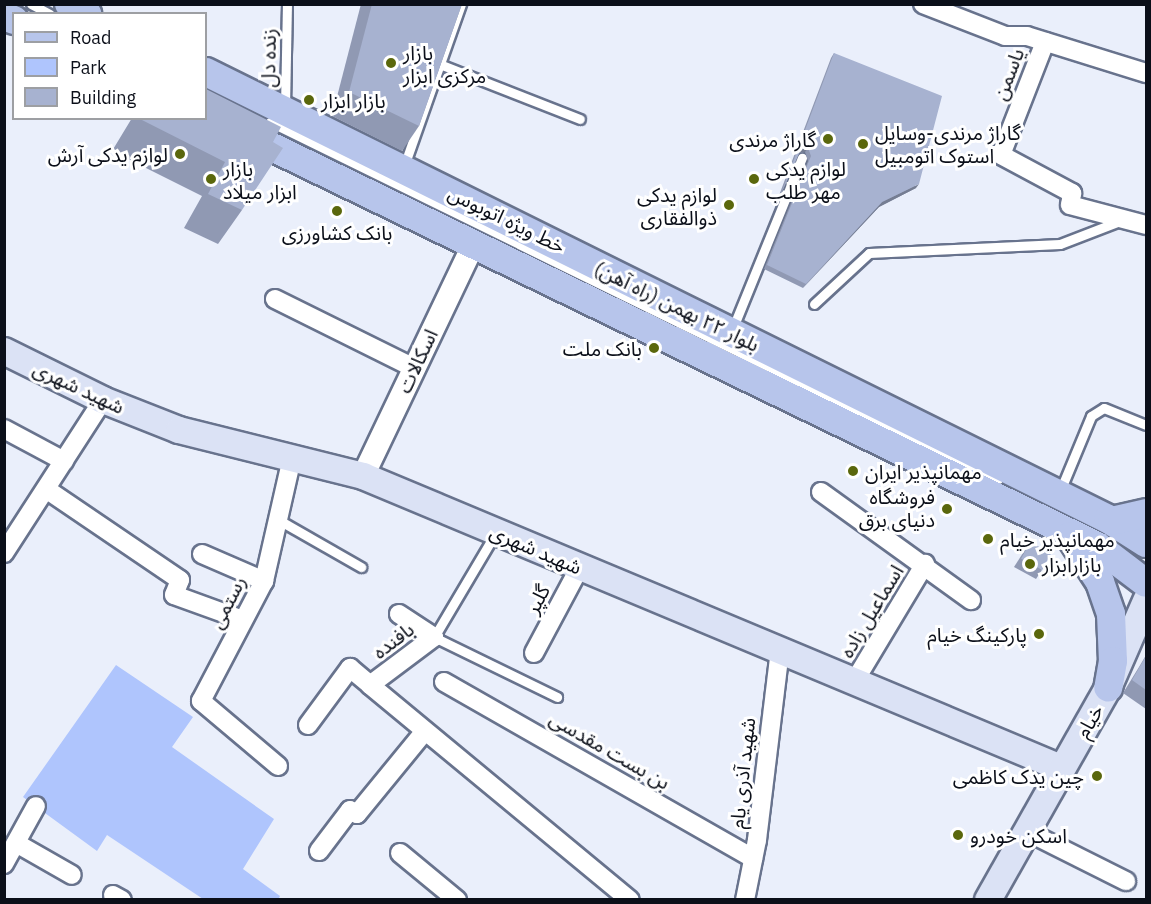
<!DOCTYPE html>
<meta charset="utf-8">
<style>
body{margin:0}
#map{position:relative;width:1151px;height:904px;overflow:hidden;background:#eaeffb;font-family:"IBM Plex Sans","Noto Sans Arabic",sans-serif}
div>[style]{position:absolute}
.green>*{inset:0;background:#afc5fd}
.roads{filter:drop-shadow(2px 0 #68738d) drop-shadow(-2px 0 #68738d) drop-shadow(0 2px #68738d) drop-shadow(0 -2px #68738d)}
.service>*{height:9px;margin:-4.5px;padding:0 4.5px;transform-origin:4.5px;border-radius:4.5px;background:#fff}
.minor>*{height:18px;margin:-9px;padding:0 9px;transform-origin:9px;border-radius:9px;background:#fff}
.tertiary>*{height:22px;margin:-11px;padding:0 11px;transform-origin:11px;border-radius:11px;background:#fff}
.secondary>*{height:26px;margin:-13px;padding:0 13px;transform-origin:13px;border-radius:13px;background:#dbe2f5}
.primary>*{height:28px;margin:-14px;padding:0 14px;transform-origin:14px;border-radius:14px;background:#b7c5eb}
.wall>*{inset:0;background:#9099b3}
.shaded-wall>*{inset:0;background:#757d92}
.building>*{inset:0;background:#a7b2d0;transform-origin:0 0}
.dots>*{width:16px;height:16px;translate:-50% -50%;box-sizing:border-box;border:3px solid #fff;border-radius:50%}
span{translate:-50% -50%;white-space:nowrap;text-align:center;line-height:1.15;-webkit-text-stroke:6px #fff;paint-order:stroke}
.poi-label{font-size:20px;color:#0b0f19}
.left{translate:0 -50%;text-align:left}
.right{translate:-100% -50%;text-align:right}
.street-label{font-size:20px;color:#0b0f19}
.frame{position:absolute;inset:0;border:6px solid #0b0f19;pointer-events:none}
.legend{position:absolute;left:12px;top:12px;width:195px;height:108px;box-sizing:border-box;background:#fff;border:2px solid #9d9fa3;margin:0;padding:8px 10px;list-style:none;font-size:18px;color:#0b0f19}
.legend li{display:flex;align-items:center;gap:12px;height:30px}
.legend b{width:30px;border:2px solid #9d9fa3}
</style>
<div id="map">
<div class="green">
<i style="clip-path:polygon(116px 665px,193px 717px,172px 747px,274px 819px,243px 869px,280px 896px,278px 900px,203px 899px,107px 835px,97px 851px,23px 797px)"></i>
</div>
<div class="roads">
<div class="service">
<i style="left:31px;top:4px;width:21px;rotate:28deg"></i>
<i style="left:442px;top:65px;width:148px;rotate:21.4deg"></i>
<i style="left:285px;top:107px;width:103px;rotate:-88.9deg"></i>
<i style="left:270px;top:122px;width:811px;rotate:26.12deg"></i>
<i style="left:404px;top:166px;width:172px;rotate:-70.6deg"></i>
<i style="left:814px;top:304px;width:75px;rotate:-42.8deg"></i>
<i style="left:869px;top:253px;width:191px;rotate:-2.7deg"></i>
<i style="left:1060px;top:244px;width:64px;rotate:-21deg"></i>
<i style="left:732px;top:330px;width:186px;rotate:-67.9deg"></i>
<i style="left:1060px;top:491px;width:81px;rotate:-67.5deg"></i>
<i style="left:1091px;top:416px;width:15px;rotate:-32deg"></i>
<i style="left:1104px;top:408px;width:45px;rotate:22deg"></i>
<i style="left:277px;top:519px;width:97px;rotate:29.7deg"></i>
<i style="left:495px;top:534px;width:120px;rotate:120.6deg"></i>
<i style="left:434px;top:637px;width:137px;rotate:26deg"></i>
</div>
<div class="minor">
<i style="left:923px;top:4px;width:88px;rotate:21.3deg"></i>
<i style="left:1005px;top:36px;width:22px"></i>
<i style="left:1027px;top:36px;width:125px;rotate:17.3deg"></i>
<i style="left:1045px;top:42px;width:121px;rotate:111.3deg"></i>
<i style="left:1001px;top:155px;width:81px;rotate:28.2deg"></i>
<i style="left:1072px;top:193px;width:12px;rotate:99deg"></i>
<i style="left:1070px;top:205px;width:79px;rotate:14.7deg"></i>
<i style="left:275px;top:299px;width:155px;rotate:26.4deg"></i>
<i style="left:4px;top:429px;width:68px;rotate:28.1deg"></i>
<i style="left:46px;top:489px;width:162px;rotate:34.2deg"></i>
<i style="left:180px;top:580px;width:16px;rotate:112deg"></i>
<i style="left:174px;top:595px;width:73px;rotate:19.9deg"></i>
<i style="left:821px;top:492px;width:185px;rotate:35.8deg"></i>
<i style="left:4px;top:553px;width:182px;rotate:-57.1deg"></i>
<i style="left:202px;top:554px;width:68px;rotate:23.5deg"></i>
<i style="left:534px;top:653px;width:98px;rotate:-61.9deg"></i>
<i style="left:444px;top:682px;width:356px;rotate:29.7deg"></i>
<i style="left:854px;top:682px;width:138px;rotate:-59deg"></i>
<i style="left:370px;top:685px;width:337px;rotate:39.6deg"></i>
<i style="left:308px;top:725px;width:71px;rotate:-53.6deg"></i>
<i style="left:350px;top:668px;width:26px;rotate:40deg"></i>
<i style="left:370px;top:685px;width:80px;rotate:-36.9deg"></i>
<i style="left:434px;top:637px;width:42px;rotate:-146.7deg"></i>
<i style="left:278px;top:766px;width:101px;rotate:-139.8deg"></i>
<i style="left:201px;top:701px;width:136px;rotate:-62.3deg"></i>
<i style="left:264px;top:581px;width:126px;rotate:-77.2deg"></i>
<i style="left:1026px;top:831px;width:112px;rotate:26.6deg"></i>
<i style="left:16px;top:843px;width:64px;rotate:29.7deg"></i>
<i style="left:319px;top:851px;width:51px;rotate:-52.9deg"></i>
<i style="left:350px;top:810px;width:8px;rotate:30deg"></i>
<i style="left:357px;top:814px;width:107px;rotate:-50.7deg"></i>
<i style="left:400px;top:853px;width:74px;rotate:39.5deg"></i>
<i style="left:4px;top:864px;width:66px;rotate:-61.1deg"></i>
<i style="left:113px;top:895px;width:10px;rotate:29deg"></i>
<i style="left:745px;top:900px;width:61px;rotate:-78.7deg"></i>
<i style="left:757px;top:840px;width:190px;rotate:-83.1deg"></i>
</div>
<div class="tertiary">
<i style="left:363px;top:476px;width:254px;rotate:-64.5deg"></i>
</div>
<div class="secondary">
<i style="left:4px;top:351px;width:110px;rotate:26.3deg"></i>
<i style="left:103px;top:400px;width:82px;rotate:21.5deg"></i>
<i style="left:179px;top:430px;width:190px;rotate:14deg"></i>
<i style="left:363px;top:476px;width:757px;rotate:22.7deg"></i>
<i style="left:988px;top:900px;width:244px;rotate:-60.5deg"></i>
<i style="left:1108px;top:688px;width:95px;rotate:-66.4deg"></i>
</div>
<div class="primary">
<i style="left:69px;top:4px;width:21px;rotate:29deg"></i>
<i style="left:4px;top:16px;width:11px;rotate:22deg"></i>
<i style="left:206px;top:72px;width:1007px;rotate:26.36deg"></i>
<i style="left:1108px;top:519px;width:45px;rotate:32.3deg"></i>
<i style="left:206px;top:115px;width:990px;rotate:25.81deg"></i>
<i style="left:1097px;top:546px;width:61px;rotate:37.1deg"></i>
<i style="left:1112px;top:521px;width:35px;rotate:-13deg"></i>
<i style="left:1070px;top:536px;width:55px;rotate:56.9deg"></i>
<i style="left:1100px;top:582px;width:34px;rotate:71deg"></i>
<i style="left:1111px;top:614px;width:47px;rotate:87.6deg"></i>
<i style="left:1113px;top:661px;width:27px;rotate:100deg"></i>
</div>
</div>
<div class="wall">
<i style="clip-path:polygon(361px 4px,462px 4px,419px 126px,402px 151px,332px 116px)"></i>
<i style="clip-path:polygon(834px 53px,916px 188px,879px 207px,803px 288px,764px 269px,808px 161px,805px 152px,799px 153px,781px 194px,778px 198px,831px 58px)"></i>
<i style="clip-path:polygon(206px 89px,242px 210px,218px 244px,184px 228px,202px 196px,112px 151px,132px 118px,206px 118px)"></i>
<i style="clip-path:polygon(1030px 542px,1042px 570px,1036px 579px,1014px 567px)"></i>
<i style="clip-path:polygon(1146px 655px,1146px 709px,1123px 693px,1139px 667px)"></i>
</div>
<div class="shaded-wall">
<i style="clip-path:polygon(808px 148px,805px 152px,797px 153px,801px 149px)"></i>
<i style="clip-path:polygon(919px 184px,916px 188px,879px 207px,803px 288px,882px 202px)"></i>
</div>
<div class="building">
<i style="clip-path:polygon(372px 4px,462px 4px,419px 126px,349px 92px)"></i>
<i style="clip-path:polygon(834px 53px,942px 96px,919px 184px,882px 202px,806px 284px,767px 265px,811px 156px,808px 148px,801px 149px,781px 194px)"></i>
<i style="clip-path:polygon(206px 89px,281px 127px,273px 142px,283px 148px,242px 210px,208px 194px,225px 162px,138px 118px,206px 118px)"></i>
<i style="left:1030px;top:542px;width:24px;height:19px;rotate:28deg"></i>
<i style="clip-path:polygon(1146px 656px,1146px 690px,1132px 680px)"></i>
</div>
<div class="dots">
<i style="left:391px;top:63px;background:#5a670c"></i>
<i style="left:309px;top:100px;background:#5a670c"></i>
<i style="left:828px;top:139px;background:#5a670c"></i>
<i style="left:863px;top:144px;background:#5a670c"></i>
<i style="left:180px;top:154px;background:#5a670c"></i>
<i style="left:211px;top:179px;background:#5a670c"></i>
<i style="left:754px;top:179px;background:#5a670c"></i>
<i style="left:729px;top:205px;background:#5a670c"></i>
<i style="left:337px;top:211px;background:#5a670c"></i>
<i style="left:654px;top:348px;background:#5a670c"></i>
<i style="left:853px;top:471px;background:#5a670c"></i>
<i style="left:947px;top:509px;background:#5a670c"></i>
<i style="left:988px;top:539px;background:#5a670c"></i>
<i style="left:1030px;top:564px;background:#5a670c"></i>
<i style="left:1039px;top:634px;background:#5a670c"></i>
<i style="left:1097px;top:776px;background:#5a670c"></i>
<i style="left:958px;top:835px;background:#5a670c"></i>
</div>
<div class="poi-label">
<span class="left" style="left:403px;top:64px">بازار<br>مرکزی ابزار</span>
<span class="left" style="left:321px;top:100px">بازار ابزار</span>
<span class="left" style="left:875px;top:144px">گاراژ مرندی-وسایل<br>استوک اتومبیل</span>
<span class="right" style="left:816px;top:139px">گاراژ مرندی</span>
<span class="right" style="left:168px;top:154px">لوازم یدکی آرش</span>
<span class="left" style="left:223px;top:180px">بازار<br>ابزار میلاد</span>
<span class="left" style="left:766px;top:180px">لوازم یدکی<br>مهر طلب</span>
<span class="right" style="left:717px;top:206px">لوازم یدکی<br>ذوالفقاری</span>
<span style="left:337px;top:232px">بانک کشاورزی</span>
<span class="right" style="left:642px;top:348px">بانک ملت</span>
<span class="left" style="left:865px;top:471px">مهمانپذیر ایران</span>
<span class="right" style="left:935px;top:508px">فروشگاه<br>دنیای برق</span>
<span class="left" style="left:1000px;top:539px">مهمانپذیر خیام</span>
<span class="left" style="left:1042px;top:564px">بازارابزار</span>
<span class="right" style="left:1027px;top:634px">پارکینگ خیام</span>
<span class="right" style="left:1084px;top:776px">چین یدک کاظمی</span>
<span class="left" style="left:970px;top:835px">اسکن خودرو</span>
</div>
<div class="street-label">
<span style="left:268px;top:58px;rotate:-89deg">زنده دل</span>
<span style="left:1008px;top:74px;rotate:-69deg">یاسمن</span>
<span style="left:507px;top:219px;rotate:26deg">خط ویژه اتوبوس</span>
<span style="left:677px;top:306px;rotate:26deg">بلوار ۲۲ بهمن (راه آهن)</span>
<span style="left:417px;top:361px;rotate:-65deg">اسکالات</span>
<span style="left:79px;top:387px;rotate:25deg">شهید شهری</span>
<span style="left:536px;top:549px;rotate:23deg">شهید شهری</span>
<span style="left:537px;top:599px;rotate:-62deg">گلپر</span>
<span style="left:227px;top:602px;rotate:-63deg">رستمی</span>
<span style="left:871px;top:611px;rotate:-59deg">اسماعیل زاده</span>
<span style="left:393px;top:640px;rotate:-37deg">بافنده</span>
<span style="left:1089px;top:721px;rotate:-60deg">خیام</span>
<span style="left:610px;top:750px;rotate:30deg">بن بست مقدسی</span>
<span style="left:742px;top:773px;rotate:-84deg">شهید آذری یام</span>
</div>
<div class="frame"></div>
<ul class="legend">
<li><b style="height:8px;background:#b7c5eb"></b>Road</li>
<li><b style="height:16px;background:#afc5fd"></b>Park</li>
<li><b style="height:16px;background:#a7b2d0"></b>Building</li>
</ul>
</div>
